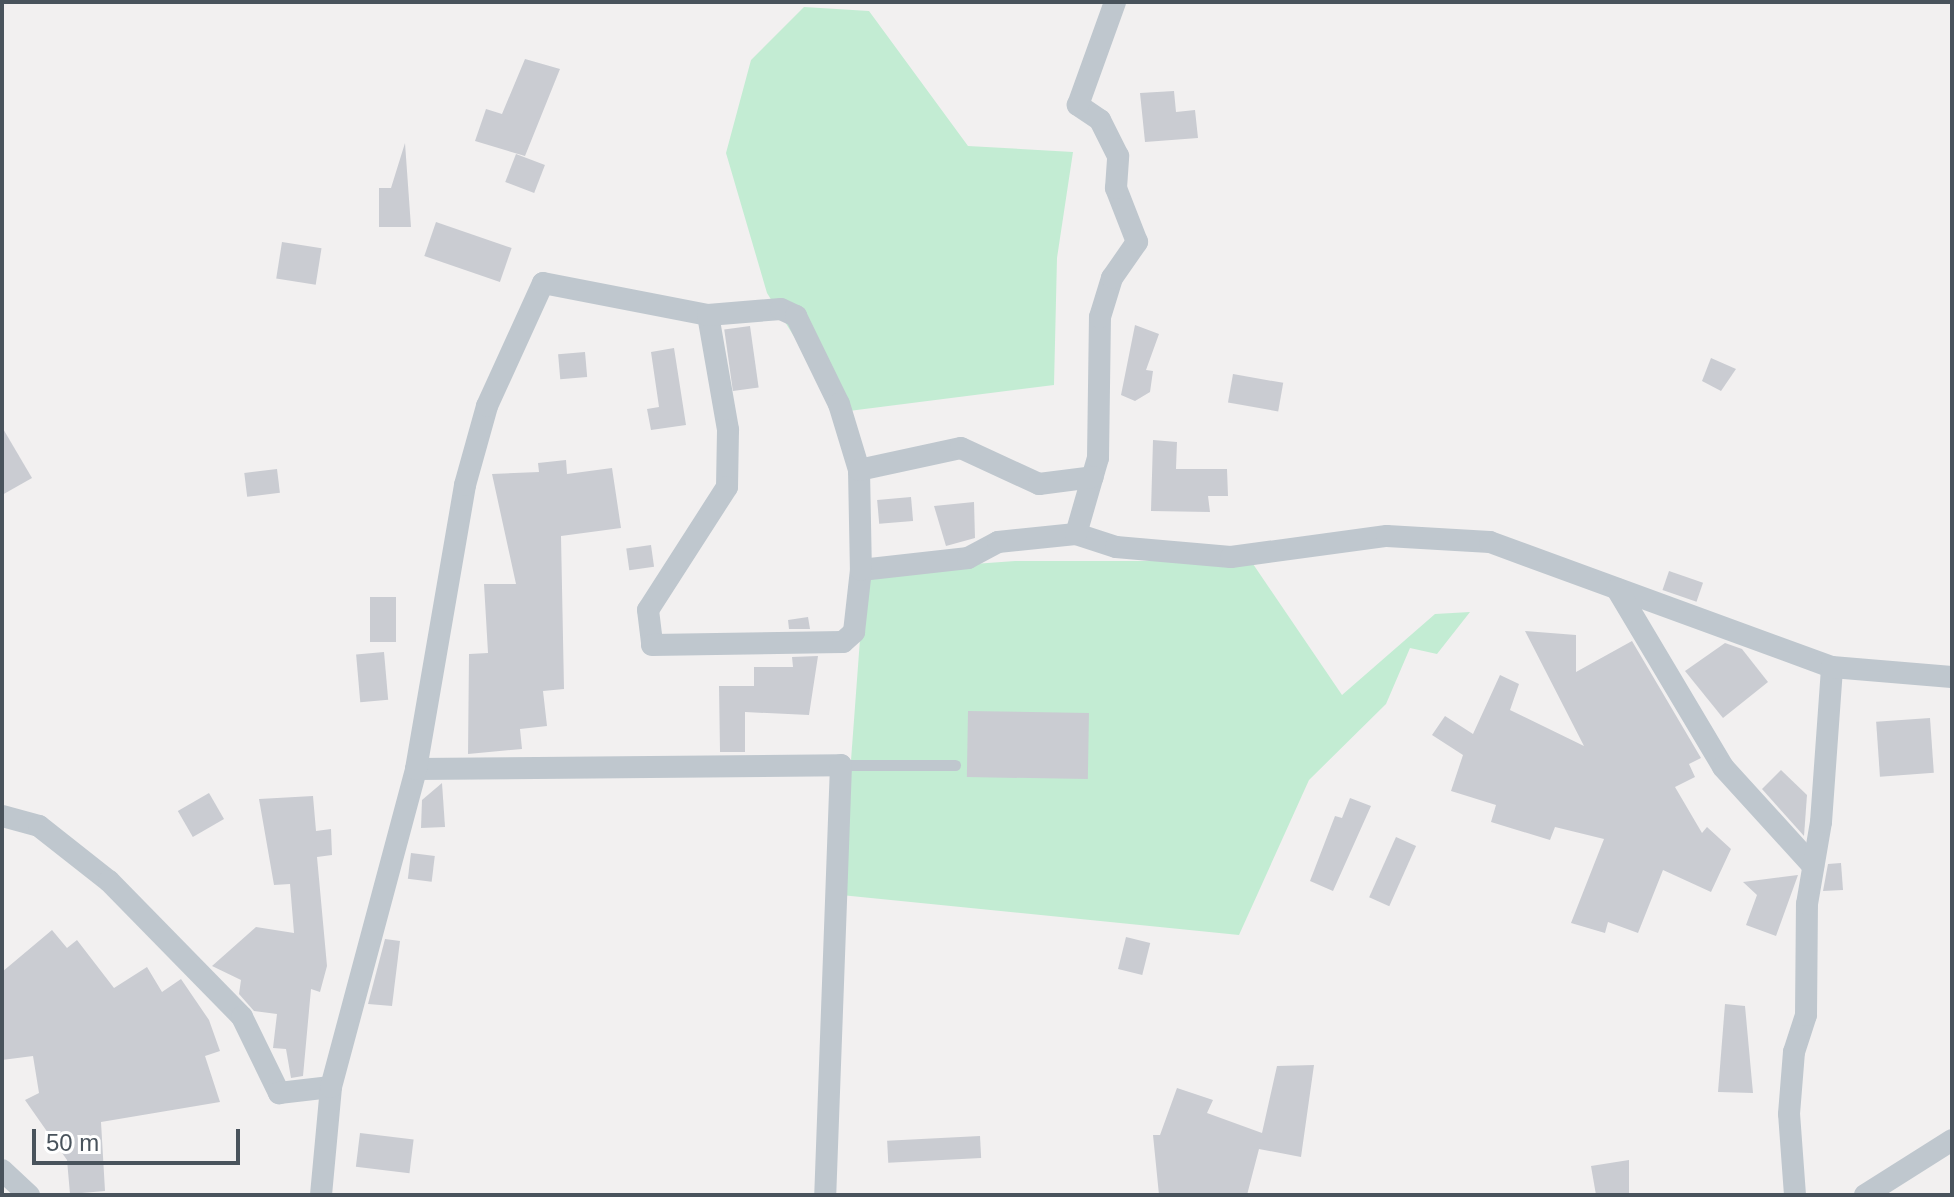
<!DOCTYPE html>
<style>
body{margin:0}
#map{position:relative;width:1954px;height:1197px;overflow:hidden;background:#f2f0f0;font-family:Arial,sans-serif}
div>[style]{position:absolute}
.green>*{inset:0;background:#c3ecd3}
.building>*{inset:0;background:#caccd2;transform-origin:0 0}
.lane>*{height:11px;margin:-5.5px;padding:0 5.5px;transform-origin:5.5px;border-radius:5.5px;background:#bfc7ce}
.street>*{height:22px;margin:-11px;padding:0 11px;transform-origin:11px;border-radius:11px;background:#bfc7ce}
span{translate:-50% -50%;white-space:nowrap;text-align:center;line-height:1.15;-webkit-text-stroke:8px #fff;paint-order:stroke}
.frame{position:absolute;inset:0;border:4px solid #49535c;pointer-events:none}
.scale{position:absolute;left:32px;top:1129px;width:208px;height:36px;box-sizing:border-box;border:4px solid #49535c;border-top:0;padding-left:10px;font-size:24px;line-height:28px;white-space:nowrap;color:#49535c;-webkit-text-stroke:6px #fff;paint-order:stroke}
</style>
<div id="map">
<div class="green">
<i style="clip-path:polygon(804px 7px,869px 11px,968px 146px,1073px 152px,1057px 258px,1054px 385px,841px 412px,767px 293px,726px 153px,751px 60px)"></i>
<i style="clip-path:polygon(1015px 561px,1251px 561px,1342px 695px,1435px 614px,1470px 612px,1437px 654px,1410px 648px,1386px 704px,1309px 780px,1239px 935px,841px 895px,865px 572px)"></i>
</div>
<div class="building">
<i style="clip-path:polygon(525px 59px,560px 69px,525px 156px,475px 141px,486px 109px,502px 114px)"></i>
<i style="clip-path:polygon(1174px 91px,1176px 112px,1195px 110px,1198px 138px,1145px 142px,1140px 93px)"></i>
<i style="clip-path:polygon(405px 143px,411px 227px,379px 227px,379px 188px,391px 188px)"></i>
<i style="left:516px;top:154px;width:31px;height:30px;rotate:21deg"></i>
<i style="left:436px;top:222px;width:80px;height:36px;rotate:19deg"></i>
<i style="left:282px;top:242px;width:40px;height:37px;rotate:9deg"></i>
<i style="clip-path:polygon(1135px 325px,1159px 334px,1146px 370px,1153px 371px,1150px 392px,1135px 401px,1121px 395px)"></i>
<i style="left:750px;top:326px;width:62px;height:26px;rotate:82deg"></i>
<i style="clip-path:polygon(674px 348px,686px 425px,651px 430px,647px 409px,659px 407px,651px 352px)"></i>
<i style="left:585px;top:352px;width:25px;height:27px;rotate:85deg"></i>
<i style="clip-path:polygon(1711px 358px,1736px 369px,1721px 391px,1702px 381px)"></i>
<i style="left:1233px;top:374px;width:51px;height:29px;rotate:10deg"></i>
<i style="clip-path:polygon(2px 427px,32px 478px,2px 495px)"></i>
<i style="clip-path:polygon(1153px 440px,1177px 442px,1176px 469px,1227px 469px,1228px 496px,1208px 496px,1210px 512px,1151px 511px)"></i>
<i style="clip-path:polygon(566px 460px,567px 474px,612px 468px,621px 528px,561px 536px,564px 689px,543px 691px,547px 726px,520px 729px,522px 749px,468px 754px,469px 654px,488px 653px,484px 584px,516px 584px,492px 474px,539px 472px,538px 463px)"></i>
<i style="left:277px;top:469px;width:24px;height:33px;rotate:83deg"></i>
<i style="left:911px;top:497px;width:24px;height:34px;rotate:85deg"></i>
<i style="clip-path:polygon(974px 502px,975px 538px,946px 546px,934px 506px)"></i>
<i style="left:651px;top:545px;width:22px;height:25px;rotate:82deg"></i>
<i style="left:1669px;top:571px;width:36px;height:20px;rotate:19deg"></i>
<i style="left:370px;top:597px;width:26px;height:45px"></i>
<i style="clip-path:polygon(808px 617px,810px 629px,789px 629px,788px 620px)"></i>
<i style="clip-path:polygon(1525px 631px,1576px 635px,1576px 672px,1632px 641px,1701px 758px,1689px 764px,1695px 777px,1675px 787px,1702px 833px,1707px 827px,1731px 849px,1711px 892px,1663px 870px,1638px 933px,1608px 922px,1605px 933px,1571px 923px,1604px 839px,1555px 827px,1550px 840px,1491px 822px,1496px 805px,1451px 791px,1463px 755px,1432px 735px,1445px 716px,1473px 734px,1500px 675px,1519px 684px,1510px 710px,1584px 746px)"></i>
<i style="clip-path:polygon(1725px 643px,1742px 649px,1768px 682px,1723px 718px,1685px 671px)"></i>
<i style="left:384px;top:652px;width:48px;height:28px;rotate:85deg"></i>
<i style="clip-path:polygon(818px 656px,809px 715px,745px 712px,745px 752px,720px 752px,719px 686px,754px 686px,754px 667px,793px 667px,792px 657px)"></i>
<i style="left:968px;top:711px;width:121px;height:66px;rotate:1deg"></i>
<i style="left:1930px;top:718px;width:55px;height:54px;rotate:86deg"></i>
<i style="clip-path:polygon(1781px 770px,1807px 795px,1804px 836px,1762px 789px)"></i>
<i style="clip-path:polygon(442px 783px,445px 827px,421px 828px,422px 800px)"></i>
<i style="left:209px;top:793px;width:30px;height:36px;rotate:60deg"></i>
<i style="clip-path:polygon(313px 796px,316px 831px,331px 829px,332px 855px,317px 857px,327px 966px,320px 992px,311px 989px,303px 1076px,291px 1078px,286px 1049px,273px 1048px,277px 1014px,254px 1011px,239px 994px,241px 980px,212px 966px,256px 927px,294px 933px,290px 884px,274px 885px,259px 799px)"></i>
<i style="clip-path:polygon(1350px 798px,1371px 806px,1333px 891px,1310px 881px,1335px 816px,1342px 818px)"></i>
<i style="left:1396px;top:837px;width:22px;height:66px;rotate:24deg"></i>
<i style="left:411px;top:853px;width:24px;height:26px;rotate:7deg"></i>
<i style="clip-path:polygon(1841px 863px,1843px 890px,1823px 891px,1828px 864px)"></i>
<i style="clip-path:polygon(1798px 875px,1776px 936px,1746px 925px,1757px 895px,1743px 882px)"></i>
<i style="clip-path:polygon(52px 930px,67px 948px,77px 940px,114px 988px,147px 967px,162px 992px,181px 979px,209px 1020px,220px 1051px,205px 1056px,220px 1102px,101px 1122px,105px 1191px,70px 1194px,67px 1160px,25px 1100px,39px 1093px,33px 1056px,2px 1060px,2px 972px)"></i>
<i style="left:1126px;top:937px;width:25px;height:33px;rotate:14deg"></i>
<i style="clip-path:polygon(385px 939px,400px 941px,392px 1006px,368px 1004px)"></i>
<i style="clip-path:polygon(1725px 1004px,1745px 1006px,1753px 1093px,1718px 1092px)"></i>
<i style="clip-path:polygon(1314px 1065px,1301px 1157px,1259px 1149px,1247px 1195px,1159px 1195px,1153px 1135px,1160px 1135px,1177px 1088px,1213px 1100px,1207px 1113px,1262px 1133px,1277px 1066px)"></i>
<i style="left:360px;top:1133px;width:54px;height:34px;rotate:7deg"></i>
<i style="left:980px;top:1136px;width:22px;height:93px;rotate:87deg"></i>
<i style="clip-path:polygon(1629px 1160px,1629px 1195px,1596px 1195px,1591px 1166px)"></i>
</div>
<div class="lane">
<i style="left:841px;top:765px;width:114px"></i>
</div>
<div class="street">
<i style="left:708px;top:315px;width:117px;rotate:80.1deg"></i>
<i style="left:728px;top:430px;width:57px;rotate:91deg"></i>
<i style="left:727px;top:487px;width:146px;rotate:122.7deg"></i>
<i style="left:648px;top:610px;width:35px;rotate:83deg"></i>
<i style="left:652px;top:645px;width:191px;rotate:-0.9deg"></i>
<i style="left:843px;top:642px;width:15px;rotate:-42deg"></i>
<i style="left:854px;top:632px;width:62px;rotate:-83.6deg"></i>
<i style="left:861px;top:570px;width:108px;rotate:-6.4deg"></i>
<i style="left:968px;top:558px;width:34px;rotate:-28deg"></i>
<i style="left:998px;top:542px;width:78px;rotate:-5.9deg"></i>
<i style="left:1076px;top:534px;width:42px;rotate:18deg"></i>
<i style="left:1116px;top:547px;width:115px;rotate:5deg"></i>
<i style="left:1231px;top:557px;width:157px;rotate:-7.7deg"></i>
<i style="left:1387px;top:536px;width:103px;rotate:3.3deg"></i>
<i style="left:1490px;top:542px;width:364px;rotate:20.1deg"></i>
<i style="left:859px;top:470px;width:100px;rotate:88.9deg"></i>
<i style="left:1076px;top:534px;width:79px;rotate:-73.9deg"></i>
<i style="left:1098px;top:458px;width:141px;rotate:-89.2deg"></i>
<i style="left:1100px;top:317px;width:41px;rotate:-72.9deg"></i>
<i style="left:1112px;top:278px;width:44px;rotate:-55.2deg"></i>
<i style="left:1137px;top:242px;width:58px;rotate:-111.3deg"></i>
<i style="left:1116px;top:188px;width:32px;rotate:-86deg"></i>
<i style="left:1118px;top:156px;width:40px;rotate:-116.6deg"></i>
<i style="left:1100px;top:120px;width:27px;rotate:-146deg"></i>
<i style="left:1078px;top:105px;width:109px;rotate:-70.2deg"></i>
<i style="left:1617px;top:589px;width:207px;rotate:59.2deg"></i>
<i style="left:1723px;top:767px;width:134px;rotate:47.7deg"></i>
<i style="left:416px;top:769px;width:425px;rotate:-0.5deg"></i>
<i style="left:841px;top:765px;width:430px;rotate:92.1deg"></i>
<i style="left:2px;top:816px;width:38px;rotate:15deg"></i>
<i style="left:39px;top:826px;width:89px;rotate:38.2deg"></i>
<i style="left:109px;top:881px;width:190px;rotate:45.6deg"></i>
<i style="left:242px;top:1017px;width:85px;rotate:64deg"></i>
<i style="left:279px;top:1093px;width:52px;rotate:-6.6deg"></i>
<i style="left:2px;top:1170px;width:37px;rotate:43deg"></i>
<i style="left:321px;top:1195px;width:108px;rotate:-84.7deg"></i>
<i style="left:331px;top:1087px;width:329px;rotate:-75deg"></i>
<i style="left:416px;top:769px;width:288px;rotate:-80.2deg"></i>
<i style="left:465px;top:485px;width:82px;rotate:-74.4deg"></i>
<i style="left:487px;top:406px;width:135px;rotate:-65.5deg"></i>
<i style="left:543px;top:283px;width:168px;rotate:11deg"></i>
<i style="left:708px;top:315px;width:73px;rotate:-4.7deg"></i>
<i style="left:781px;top:309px;width:17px;rotate:25deg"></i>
<i style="left:796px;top:316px;width:98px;rotate:64deg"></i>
<i style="left:839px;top:404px;width:69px;rotate:73.1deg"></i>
<i style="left:859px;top:470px;width:104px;rotate:-12.2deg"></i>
<i style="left:961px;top:448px;width:86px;rotate:24.8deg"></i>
<i style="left:1039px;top:484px;width:54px;rotate:-7.4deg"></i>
<i style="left:1795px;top:1195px;width:81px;rotate:-94.2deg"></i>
<i style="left:1789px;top:1114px;width:62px;rotate:-85.4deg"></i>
<i style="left:1794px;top:1052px;width:39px;rotate:-72deg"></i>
<i style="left:1806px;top:1015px;width:111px;rotate:-89.5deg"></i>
<i style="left:1807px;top:904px;width:83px;rotate:-80.3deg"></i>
<i style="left:1821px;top:822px;width:155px;rotate:-85.9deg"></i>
<i style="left:1832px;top:667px;width:120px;rotate:4.8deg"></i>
<i style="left:1865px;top:1195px;width:103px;rotate:-32.3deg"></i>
</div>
<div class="frame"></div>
<div class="scale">50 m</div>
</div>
